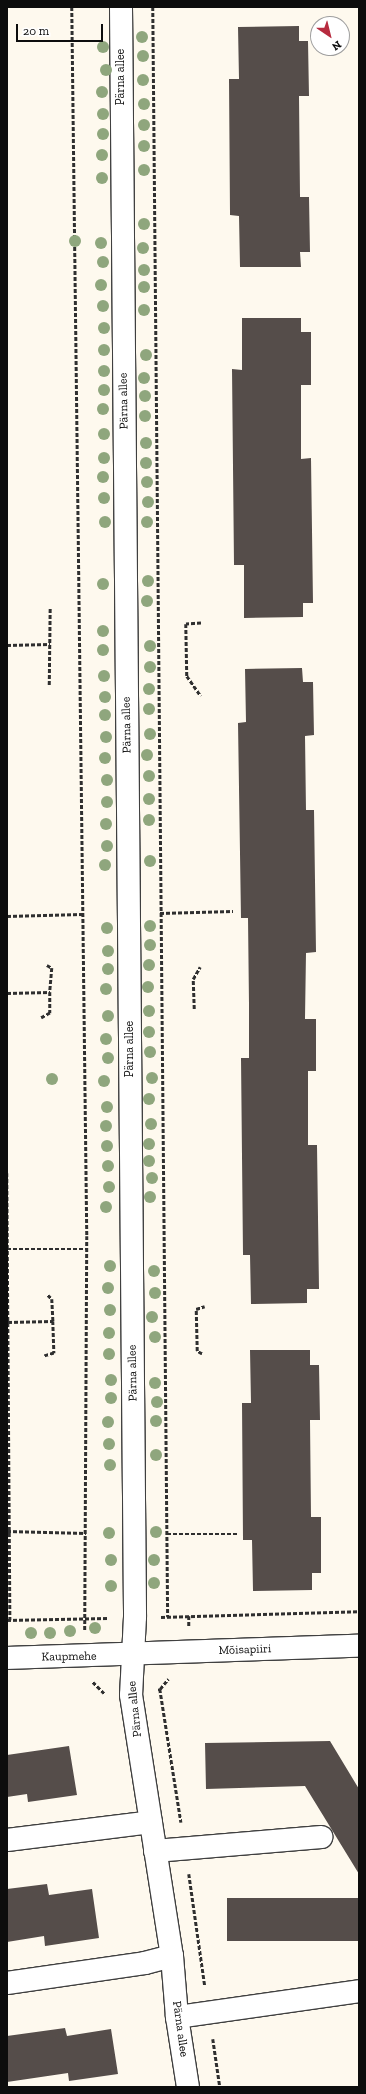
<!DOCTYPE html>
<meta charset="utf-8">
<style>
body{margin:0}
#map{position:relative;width:366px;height:2094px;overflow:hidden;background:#fef9ee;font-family:"Zilla Slab",serif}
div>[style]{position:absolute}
.building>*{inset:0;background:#554d4a;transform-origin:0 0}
.path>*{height:2.5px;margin-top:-1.25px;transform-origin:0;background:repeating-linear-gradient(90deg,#2f2f2f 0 4px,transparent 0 6px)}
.roads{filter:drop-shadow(1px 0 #404040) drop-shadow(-1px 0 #404040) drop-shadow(0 1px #404040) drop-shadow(0 -1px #404040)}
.minor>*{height:22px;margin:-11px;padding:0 11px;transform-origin:11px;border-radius:11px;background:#fff}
.trees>*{width:12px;height:12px;margin:-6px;border-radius:50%;background:#8fa67d}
span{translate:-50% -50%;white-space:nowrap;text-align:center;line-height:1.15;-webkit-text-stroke:4px #fff;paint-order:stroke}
.street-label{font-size:12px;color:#0d0d0d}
.frame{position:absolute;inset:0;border:8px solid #0d0d0d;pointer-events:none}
.north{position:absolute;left:310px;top:16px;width:40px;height:40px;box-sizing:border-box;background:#fff;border:1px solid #9e9e9e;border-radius:50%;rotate:145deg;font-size:11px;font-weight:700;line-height:16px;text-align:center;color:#0d0d0d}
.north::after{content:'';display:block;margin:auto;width:14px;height:18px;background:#b72b3f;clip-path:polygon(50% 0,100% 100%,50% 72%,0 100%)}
.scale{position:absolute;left:16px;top:24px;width:87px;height:18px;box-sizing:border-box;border:2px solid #0d0d0d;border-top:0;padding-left:5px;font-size:12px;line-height:14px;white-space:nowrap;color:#0d0d0d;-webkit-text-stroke:3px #fff;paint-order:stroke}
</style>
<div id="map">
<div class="building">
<i style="clip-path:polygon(299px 26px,299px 41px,308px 41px,309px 96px,299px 96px,300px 197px,309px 197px,310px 252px,300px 252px,301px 267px,240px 267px,239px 216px,230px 215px,229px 79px,239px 79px,238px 27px)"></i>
<i style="clip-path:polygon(242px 318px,301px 318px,301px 332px,311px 332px,311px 385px,301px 385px,301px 459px,311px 458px,313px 603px,303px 603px,303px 617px,244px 618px,244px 565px,234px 565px,232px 369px,242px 370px)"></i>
<i style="clip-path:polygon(302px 668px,303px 682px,313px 682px,314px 735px,305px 736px,306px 810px,314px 810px,316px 952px,306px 953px,305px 1019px,316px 1019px,316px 1071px,308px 1071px,308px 1145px,317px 1145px,319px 1289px,307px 1289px,307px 1303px,251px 1304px,250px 1255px,243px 1255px,241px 1058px,249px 1058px,249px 1005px,248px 918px,241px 918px,238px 723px,246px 722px,245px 669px)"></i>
<i style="clip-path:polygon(250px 1350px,310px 1350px,310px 1365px,319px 1365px,320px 1420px,310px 1420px,311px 1517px,321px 1517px,321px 1573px,312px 1573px,312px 1590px,253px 1591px,252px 1540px,243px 1540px,242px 1403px,251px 1403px)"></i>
<i style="clip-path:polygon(330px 1741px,359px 1789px,359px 1874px,305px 1786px,206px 1789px,205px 1743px)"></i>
<i style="clip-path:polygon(69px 1746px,77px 1795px,28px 1802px,27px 1794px,7px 1797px,7px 1755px)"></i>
<i style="clip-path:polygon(47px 1884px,49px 1895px,92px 1889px,99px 1938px,45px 1946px,44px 1936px,7px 1942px,7px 1889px)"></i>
<i style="left:359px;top:1898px;width:43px;height:132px;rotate:90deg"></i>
<i style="clip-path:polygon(65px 2028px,67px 2036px,111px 2029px,118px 2074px,69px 2081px,68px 2073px,7px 2082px,7px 2036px)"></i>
</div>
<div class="path">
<i style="left:72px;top:7px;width:1229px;rotate:89.3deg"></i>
<i style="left:87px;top:1236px;width:394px;rotate:90.3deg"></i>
<i style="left:153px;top:7px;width:1610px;rotate:89.47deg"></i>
<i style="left:201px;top:623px;width:15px;rotate:176deg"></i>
<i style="left:186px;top:624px;width:52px;rotate:88.9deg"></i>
<i style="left:187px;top:676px;width:24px;rotate:55deg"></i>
<i style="left:7px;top:645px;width:43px;rotate:-1.3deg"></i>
<i style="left:49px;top:685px;width:78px;rotate:-89.3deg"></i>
<i style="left:160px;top:913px;width:73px;rotate:-1.6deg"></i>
<i style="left:7px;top:916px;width:75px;rotate:-1.5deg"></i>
<i style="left:47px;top:965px;width:6px;rotate:31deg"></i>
<i style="left:52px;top:968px;width:24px;rotate:95deg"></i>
<i style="left:7px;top:993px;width:43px;rotate:-1.3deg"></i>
<i style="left:50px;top:992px;width:21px;rotate:90deg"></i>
<i style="left:50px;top:1013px;width:10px;rotate:151deg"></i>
<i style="left:194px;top:1009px;width:30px;rotate:-92deg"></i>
<i style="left:193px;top:979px;width:14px;rotate:-60deg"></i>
<i style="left:7px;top:1173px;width:447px;rotate:89.6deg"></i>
<i style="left:7px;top:1249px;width:79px"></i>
<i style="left:48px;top:1295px;width:6px;rotate:45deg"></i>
<i style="left:52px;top:1299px;width:22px;rotate:87deg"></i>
<i style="left:8px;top:1322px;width:45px;rotate:-1.3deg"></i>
<i style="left:53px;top:1321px;width:32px;rotate:88deg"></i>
<i style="left:54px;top:1353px;width:10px;rotate:163deg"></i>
<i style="left:202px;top:1354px;width:6px;rotate:-149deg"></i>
<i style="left:197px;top:1351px;width:42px;rotate:-91.4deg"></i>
<i style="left:196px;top:1309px;width:9px;rotate:-18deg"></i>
<i style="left:7px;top:1531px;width:79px;rotate:1.5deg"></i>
<i style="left:167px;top:1534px;width:71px"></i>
<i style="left:189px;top:1616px;width:10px;rotate:90deg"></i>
<i style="left:161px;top:1617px;width:198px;rotate:-1.7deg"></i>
<i style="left:7px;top:1620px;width:101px;rotate:-1.1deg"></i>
<i style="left:93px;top:1682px;width:16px;rotate:45deg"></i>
<i style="left:160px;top:1689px;width:13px;rotate:-51deg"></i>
<i style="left:158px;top:1690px;width:2px;rotate:-27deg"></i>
<i style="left:160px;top:1689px;width:135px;rotate:81deg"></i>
<i style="left:189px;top:1874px;width:113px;rotate:81.9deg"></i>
<i style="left:213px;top:2039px;width:49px;rotate:81.7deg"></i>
</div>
<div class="roads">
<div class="minor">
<i style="left:121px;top:7px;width:1610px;rotate:89.5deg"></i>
<i style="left:135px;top:1617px;width:78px;rotate:92.9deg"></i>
<i style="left:131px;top:1695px;width:264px;rotate:81.1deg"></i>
<i style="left:172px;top:1956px;width:61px;rotate:85.3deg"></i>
<i style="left:177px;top:2017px;width:71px;rotate:81.1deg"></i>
<i style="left:7px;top:1658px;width:352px;rotate:-2deg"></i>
<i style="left:7px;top:1840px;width:145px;rotate:-7.1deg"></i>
<i style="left:155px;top:1851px;width:167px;rotate:-4.8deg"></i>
<i style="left:7px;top:1983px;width:139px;rotate:-8.2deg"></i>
<i style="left:145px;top:1963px;width:28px;rotate:-15deg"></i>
<i style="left:177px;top:2017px;width:184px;rotate:-8.1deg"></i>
</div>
</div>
<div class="trees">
<i style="left:142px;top:37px"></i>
<i style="left:103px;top:47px"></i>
<i style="left:143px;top:56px"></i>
<i style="left:106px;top:70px"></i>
<i style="left:143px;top:80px"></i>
<i style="left:102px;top:92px"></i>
<i style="left:144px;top:104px"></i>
<i style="left:103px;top:114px"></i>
<i style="left:144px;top:125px"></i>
<i style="left:103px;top:134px"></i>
<i style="left:144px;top:146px"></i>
<i style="left:102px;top:155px"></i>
<i style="left:144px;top:170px"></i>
<i style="left:102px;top:178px"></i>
<i style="left:144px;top:224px"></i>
<i style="left:75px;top:241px"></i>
<i style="left:101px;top:243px"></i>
<i style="left:143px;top:248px"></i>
<i style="left:103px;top:262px"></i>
<i style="left:144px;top:270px"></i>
<i style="left:101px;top:285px"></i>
<i style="left:144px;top:287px"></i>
<i style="left:103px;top:306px"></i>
<i style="left:144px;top:310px"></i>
<i style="left:104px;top:328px"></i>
<i style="left:104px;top:350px"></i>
<i style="left:146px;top:355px"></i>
<i style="left:104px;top:371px"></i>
<i style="left:144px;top:378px"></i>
<i style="left:104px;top:390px"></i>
<i style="left:145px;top:396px"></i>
<i style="left:103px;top:409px"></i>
<i style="left:145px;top:416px"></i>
<i style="left:104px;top:434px"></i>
<i style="left:146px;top:443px"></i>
<i style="left:104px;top:458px"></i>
<i style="left:146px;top:463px"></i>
<i style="left:103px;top:477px"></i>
<i style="left:147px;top:482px"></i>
<i style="left:104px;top:498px"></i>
<i style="left:148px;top:502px"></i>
<i style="left:105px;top:522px"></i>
<i style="left:147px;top:522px"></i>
<i style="left:148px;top:581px"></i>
<i style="left:103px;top:584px"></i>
<i style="left:147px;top:601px"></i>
<i style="left:103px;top:631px"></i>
<i style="left:150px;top:646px"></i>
<i style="left:103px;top:650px"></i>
<i style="left:150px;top:667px"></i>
<i style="left:104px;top:676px"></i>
<i style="left:149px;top:689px"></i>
<i style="left:105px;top:697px"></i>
<i style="left:149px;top:709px"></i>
<i style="left:105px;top:715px"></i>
<i style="left:150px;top:734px"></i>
<i style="left:106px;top:737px"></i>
<i style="left:147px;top:755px"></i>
<i style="left:105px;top:758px"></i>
<i style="left:149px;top:776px"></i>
<i style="left:107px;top:780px"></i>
<i style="left:149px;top:799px"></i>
<i style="left:107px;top:802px"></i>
<i style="left:149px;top:820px"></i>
<i style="left:106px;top:824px"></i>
<i style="left:107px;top:846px"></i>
<i style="left:150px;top:861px"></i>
<i style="left:105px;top:865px"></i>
<i style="left:150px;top:926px"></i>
<i style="left:107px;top:928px"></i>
<i style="left:150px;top:945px"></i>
<i style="left:108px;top:951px"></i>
<i style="left:149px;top:965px"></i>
<i style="left:108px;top:969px"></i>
<i style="left:148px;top:987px"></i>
<i style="left:106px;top:989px"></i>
<i style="left:149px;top:1011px"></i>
<i style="left:108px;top:1016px"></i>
<i style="left:149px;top:1032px"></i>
<i style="left:106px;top:1039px"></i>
<i style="left:150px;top:1052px"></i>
<i style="left:108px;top:1058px"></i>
<i style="left:152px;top:1078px"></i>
<i style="left:52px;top:1079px"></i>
<i style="left:104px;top:1081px"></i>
<i style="left:149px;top:1099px"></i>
<i style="left:107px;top:1107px"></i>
<i style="left:151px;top:1124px"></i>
<i style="left:106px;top:1126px"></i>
<i style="left:149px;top:1144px"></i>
<i style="left:107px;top:1146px"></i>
<i style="left:149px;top:1161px"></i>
<i style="left:108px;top:1166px"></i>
<i style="left:152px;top:1178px"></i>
<i style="left:109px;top:1187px"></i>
<i style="left:150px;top:1197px"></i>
<i style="left:106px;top:1207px"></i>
<i style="left:110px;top:1266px"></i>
<i style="left:154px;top:1271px"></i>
<i style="left:108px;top:1288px"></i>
<i style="left:155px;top:1293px"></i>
<i style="left:110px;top:1310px"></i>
<i style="left:152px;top:1317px"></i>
<i style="left:109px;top:1333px"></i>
<i style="left:155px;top:1337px"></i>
<i style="left:109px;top:1354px"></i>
<i style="left:111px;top:1380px"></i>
<i style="left:155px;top:1383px"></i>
<i style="left:111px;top:1398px"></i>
<i style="left:157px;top:1402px"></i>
<i style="left:156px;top:1421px"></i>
<i style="left:108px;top:1422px"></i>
<i style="left:109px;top:1444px"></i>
<i style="left:156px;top:1455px"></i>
<i style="left:110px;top:1465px"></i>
<i style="left:156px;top:1532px"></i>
<i style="left:109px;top:1533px"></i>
<i style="left:111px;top:1560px"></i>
<i style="left:154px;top:1560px"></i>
<i style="left:154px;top:1583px"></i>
<i style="left:111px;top:1586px"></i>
<i style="left:95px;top:1628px"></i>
<i style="left:70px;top:1631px"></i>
<i style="left:31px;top:1633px"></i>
<i style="left:50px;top:1633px"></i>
</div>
<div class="street-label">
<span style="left:121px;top:77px;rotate:-90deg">Pärna allee</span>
<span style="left:124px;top:401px;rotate:-91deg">Pärna allee</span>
<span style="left:127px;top:725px;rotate:-91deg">Pärna allee</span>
<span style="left:130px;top:1049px;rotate:-90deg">Pärna allee</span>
<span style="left:133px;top:1373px;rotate:-91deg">Pärna allee</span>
<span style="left:245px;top:1650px;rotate:-2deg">Mõisapiiri</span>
<span style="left:69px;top:1657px;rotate:-1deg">Kaupmehe</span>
<span style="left:135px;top:1709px;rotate:-96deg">Pärna allee</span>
<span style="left:180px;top:2029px;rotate:82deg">Pärna allee</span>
</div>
<div class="frame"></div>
<div class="north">N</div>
<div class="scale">20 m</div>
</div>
